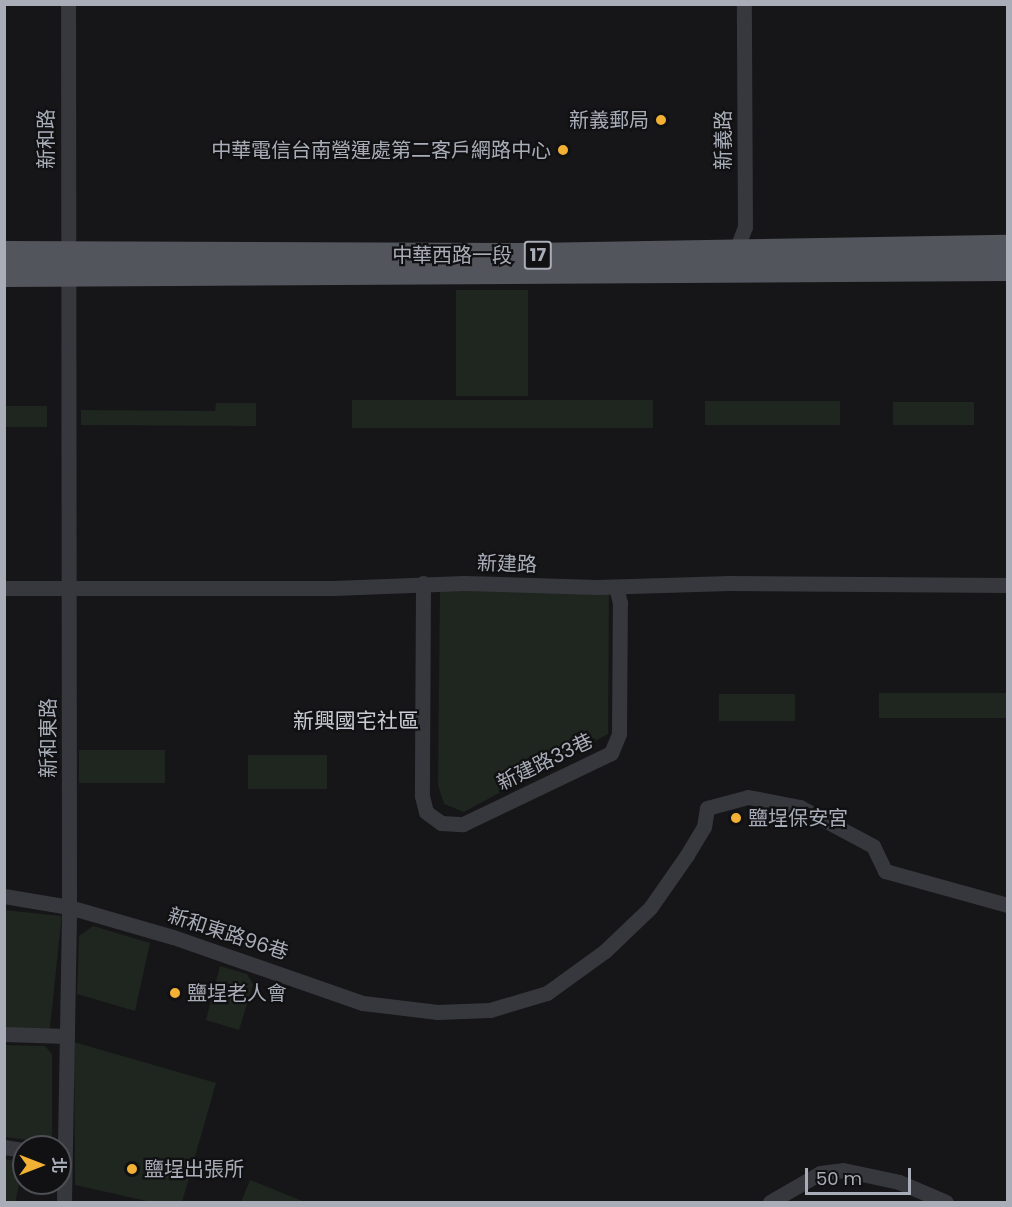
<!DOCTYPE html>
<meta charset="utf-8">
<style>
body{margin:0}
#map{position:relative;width:1012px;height:1207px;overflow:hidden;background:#161618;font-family:Poppins,"Noto Sans TC",sans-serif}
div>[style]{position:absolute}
.green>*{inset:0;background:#1e261f;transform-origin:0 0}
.street>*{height:15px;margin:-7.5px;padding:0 7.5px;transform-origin:7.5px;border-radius:7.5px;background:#37383d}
.primary>*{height:24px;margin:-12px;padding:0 12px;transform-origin:12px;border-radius:12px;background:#53555c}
.dots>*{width:16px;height:16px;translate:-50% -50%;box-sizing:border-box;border:3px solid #111113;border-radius:50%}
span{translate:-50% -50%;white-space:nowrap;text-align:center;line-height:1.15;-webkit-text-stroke:4.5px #111113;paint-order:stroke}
.shield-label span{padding:2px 4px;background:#111113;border:2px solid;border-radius:4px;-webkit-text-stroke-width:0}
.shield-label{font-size:18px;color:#a8adb8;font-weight:700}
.poi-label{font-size:20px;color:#a8adb8}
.right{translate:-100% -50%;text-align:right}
.left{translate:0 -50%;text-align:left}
.street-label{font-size:20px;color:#a8adb8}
.neighbourhood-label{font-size:21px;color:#c9ccd4}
.frame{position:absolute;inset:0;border:6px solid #a8adb8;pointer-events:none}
.north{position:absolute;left:12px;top:1135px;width:60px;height:60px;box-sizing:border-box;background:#111113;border:2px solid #4d4f55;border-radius:50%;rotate:90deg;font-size:16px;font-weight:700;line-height:24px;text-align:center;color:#a8adb8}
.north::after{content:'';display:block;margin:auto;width:21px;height:27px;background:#f2b134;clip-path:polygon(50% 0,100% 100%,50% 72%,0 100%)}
.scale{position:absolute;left:805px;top:1168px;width:106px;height:27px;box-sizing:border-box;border:3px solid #a8adb8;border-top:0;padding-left:8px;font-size:18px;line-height:21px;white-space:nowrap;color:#a8adb8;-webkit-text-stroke:4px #111113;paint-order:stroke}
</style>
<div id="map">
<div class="green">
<i style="left:456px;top:290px;width:72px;height:106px"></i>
<i style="left:352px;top:400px;width:301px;height:28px"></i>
<i style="left:705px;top:401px;width:135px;height:24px"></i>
<i style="left:893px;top:402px;width:81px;height:23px"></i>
<i style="clip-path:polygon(216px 403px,256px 403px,256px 426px,81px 425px,81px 410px,215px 411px)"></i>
<i style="left:5px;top:406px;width:42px;height:21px"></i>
<i style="clip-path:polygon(440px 588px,609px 590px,608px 734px,464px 812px,444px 804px,438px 785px)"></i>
<i style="left:879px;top:693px;width:128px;height:25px"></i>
<i style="left:795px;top:694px;width:27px;height:76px;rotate:90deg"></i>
<i style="left:79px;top:750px;width:86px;height:33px"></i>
<i style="left:248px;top:755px;width:79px;height:34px"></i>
<i style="left:4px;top:910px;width:58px;height:121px;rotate:6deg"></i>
<i style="clip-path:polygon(93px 926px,150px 943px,135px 1011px,77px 994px,79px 936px)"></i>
<i style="clip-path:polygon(220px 966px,247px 974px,253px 984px,239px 1030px,206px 1020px)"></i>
<i style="clip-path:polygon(74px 1042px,216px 1083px,182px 1202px,151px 1202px,75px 1185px)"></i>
<i style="clip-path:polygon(5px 1045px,45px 1046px,52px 1054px,52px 1143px,5px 1137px)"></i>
<i style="left:5px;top:1159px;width:19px;height:43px;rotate:12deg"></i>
<i style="clip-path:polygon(250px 1180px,305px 1202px,241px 1202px)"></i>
</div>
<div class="street">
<i style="left:733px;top:258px;width:33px;rotate:-69deg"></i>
<i style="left:745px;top:227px;width:223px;rotate:-90.3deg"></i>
<i style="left:423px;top:583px;width:213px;rotate:90.3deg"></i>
<i style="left:422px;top:796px;width:16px;rotate:76deg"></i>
<i style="left:426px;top:812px;width:19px;rotate:36deg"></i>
<i style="left:441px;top:823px;width:22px;rotate:3deg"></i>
<i style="left:463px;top:824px;width:164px;rotate:-25.6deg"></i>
<i style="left:611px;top:753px;width:21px;rotate:-67deg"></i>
<i style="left:619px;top:734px;width:131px;rotate:-89.6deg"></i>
<i style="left:620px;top:603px;width:16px;rotate:-104deg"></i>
<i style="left:4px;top:588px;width:329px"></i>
<i style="left:333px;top:588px;width:131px;rotate:-2.2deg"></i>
<i style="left:464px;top:583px;width:133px;rotate:1.7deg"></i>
<i style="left:597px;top:587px;width:133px;rotate:-1.7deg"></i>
<i style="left:730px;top:583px;width:278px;rotate:0.4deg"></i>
<i style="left:4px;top:896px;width:66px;rotate:9.6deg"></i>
<i style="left:69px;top:907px;width:108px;rotate:16.1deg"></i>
<i style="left:173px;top:937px;width:201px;rotate:19.2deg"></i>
<i style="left:363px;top:1003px;width:75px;rotate:6.9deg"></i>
<i style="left:437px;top:1012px;width:53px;rotate:-2.2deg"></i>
<i style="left:490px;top:1010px;width:59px;rotate:-16.6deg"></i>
<i style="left:547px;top:993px;width:72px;rotate:-35.9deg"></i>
<i style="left:605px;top:951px;width:62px;rotate:-43.7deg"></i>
<i style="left:650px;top:908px;width:65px;rotate:-55.1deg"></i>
<i style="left:687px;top:855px;width:33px;rotate:-59deg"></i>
<i style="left:704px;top:827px;width:19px;rotate:-81deg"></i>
<i style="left:707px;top:808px;width:42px;rotate:-15deg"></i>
<i style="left:748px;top:797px;width:53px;rotate:10.9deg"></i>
<i style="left:800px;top:807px;width:83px;rotate:28.1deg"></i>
<i style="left:873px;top:846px;width:28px;rotate:64deg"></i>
<i style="left:885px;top:871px;width:128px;rotate:15.5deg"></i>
<i style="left:4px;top:1034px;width:63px;rotate:1.8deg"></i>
<i style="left:4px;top:1147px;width:20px;rotate:9deg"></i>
<i style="left:64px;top:1202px;width:295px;rotate:-89deg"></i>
<i style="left:69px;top:907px;width:903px;rotate:-90.06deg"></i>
<i style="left:770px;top:1202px;width:58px;rotate:-30.1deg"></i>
<i style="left:820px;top:1173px;width:23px;rotate:-7deg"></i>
<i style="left:843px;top:1170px;width:57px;rotate:12.1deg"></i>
<i style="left:899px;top:1182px;width:51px;rotate:23.1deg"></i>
</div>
<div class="primary">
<i style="left:4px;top:253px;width:528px;rotate:0.22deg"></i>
<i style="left:532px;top:255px;width:476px;rotate:-1deg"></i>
<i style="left:4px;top:275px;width:1004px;rotate:-0.34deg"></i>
</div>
<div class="dots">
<i style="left:661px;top:120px;background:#f2b134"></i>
<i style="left:563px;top:150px;background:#f2b134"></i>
<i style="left:736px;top:818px;background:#f2b134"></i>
<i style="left:175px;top:993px;background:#f2b134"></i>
<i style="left:132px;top:1169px;background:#f2b134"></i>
</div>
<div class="shield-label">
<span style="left:538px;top:255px">17</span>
</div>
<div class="poi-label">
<span class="right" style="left:649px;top:120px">新義郵局</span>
<span class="right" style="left:551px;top:150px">中華電信台南營運處第二客戶網路中心</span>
<span class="left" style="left:748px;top:818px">鹽埕保安宮</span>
<span class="left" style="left:187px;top:993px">鹽埕老人會</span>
<span class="left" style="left:144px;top:1169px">鹽埕出張所</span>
</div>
<div class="street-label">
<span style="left:46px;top:139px;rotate:-90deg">新和路</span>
<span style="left:723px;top:140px;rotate:-90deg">新義路</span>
<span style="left:452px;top:255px">中華西路一段</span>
<span style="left:507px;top:564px;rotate:2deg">新建路</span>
<span style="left:48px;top:738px;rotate:-90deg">新和東路</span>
<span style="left:545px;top:762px;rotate:-26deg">新建路33巷</span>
<span style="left:228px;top:934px;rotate:18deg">新和東路96巷</span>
</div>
<div class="neighbourhood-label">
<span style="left:356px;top:721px">新興國宅社區</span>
</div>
<div class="frame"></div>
<div class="north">北</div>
<div class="scale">50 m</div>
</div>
